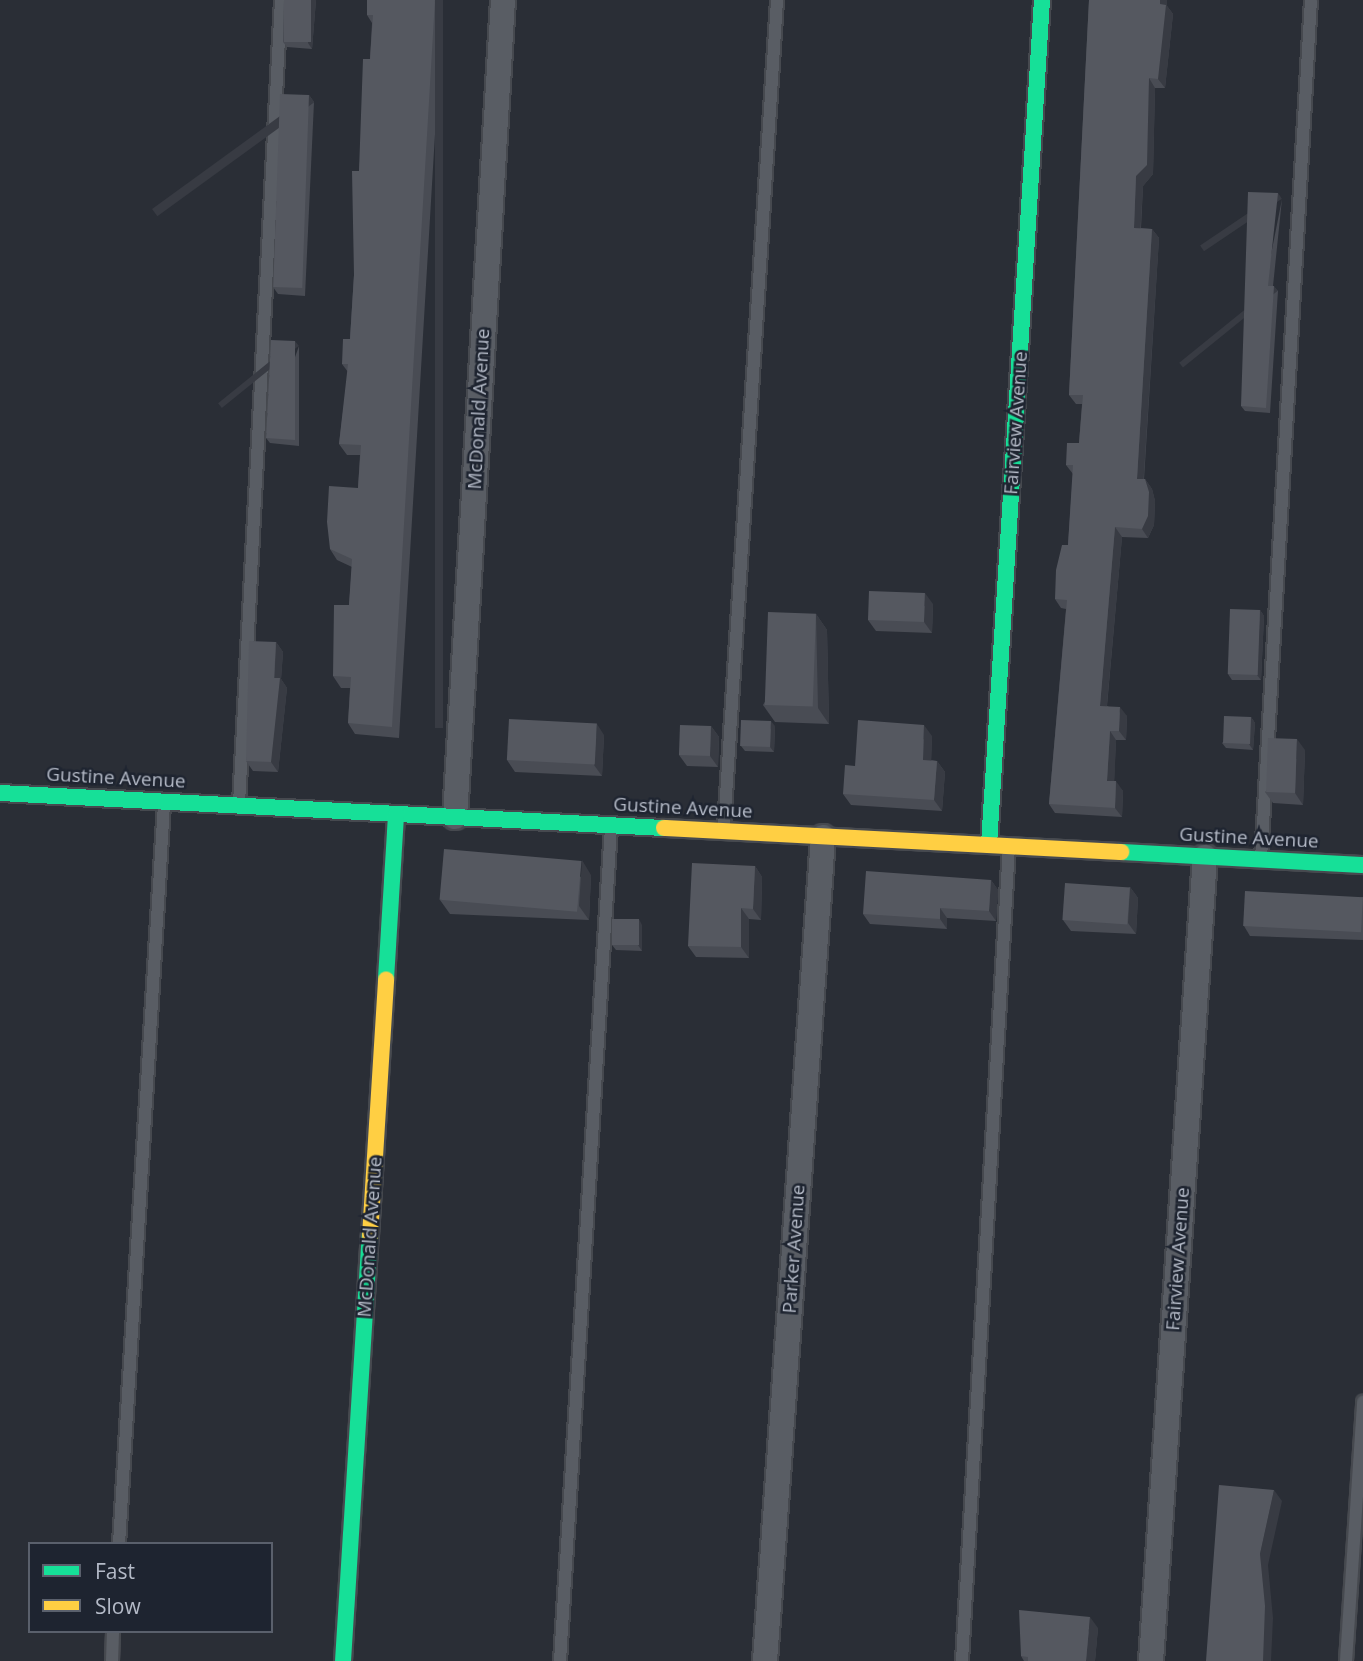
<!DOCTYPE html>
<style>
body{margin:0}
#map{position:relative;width:1363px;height:1661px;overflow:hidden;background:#2a2e36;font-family:"Open Sans",sans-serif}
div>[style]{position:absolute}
.roads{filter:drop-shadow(2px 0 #46494f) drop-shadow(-2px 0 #46494f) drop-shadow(0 2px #46494f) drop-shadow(0 -2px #46494f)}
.lane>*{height:12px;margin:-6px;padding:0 6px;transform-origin:6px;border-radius:6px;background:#595d64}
.street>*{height:24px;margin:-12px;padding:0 12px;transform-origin:12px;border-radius:12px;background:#595d64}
.fast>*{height:16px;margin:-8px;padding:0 8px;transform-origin:8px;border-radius:8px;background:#16e098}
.slow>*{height:16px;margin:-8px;padding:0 8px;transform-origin:8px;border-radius:8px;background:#ffcf43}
.wall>*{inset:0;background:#494c54}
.shaded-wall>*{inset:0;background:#383b43;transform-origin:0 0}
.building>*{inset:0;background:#555860;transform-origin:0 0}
span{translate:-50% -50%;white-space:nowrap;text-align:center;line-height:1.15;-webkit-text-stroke:5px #1e2430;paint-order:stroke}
.street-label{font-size:19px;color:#b4bac7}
.legend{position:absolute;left:28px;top:1542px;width:245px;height:91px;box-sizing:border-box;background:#1e2430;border:2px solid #5a606c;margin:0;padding:9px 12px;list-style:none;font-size:21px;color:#b4bac7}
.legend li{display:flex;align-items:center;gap:14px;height:35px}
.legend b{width:35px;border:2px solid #5a606c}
</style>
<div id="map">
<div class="roads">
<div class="lane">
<i style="left:239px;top:804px;width:805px;rotate:-87.01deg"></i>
<i style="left:724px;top:827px;width:829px;rotate:-86.33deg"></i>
<i style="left:1261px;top:859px;width:860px;rotate:-86.67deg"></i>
<i style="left:119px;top:1544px;width:740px;rotate:-86.52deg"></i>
<i style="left:112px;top:1661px;width:30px;rotate:-88deg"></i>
<i style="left:560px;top:1661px;width:837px;rotate:-86.5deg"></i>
<i style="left:962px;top:1661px;width:815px;rotate:-86.7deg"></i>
<i style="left:1346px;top:1661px;width:260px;rotate:-86.2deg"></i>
</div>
<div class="street">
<i style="left:455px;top:817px;width:818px;rotate:-86.64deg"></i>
<i style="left:765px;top:1661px;width:826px;rotate:-85.97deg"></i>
<i style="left:1151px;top:1661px;width:806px;rotate:-86.16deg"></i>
</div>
<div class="fast">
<i style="left:0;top:793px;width:665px;rotate:3.02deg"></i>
<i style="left:989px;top:845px;width:847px;rotate:-86.41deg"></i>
<i style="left:1121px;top:852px;width:242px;rotate:3.1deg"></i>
<i style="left:386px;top:979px;width:165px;rotate:-86.5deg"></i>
<i style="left:343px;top:1661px;width:426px;rotate:-86.4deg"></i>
</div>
<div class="slow">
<i style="left:664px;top:828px;width:458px;rotate:3deg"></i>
<i style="left:370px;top:1236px;width:257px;rotate:-86.4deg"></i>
</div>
</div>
<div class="wall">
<i style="clip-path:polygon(284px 0,316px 0,312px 49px,287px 47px,283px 42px)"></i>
<i style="clip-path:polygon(443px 0,399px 738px,355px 734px,348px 723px,350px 688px,341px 688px,333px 676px,349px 605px,352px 567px,337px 560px,330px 549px,358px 488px,360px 455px,347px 455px,339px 444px,348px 372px,342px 364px,350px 339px,354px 275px,359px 171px,370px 59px,372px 23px,367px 15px)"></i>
<i style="clip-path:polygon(1089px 0,1167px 0,1167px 6px,1173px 14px,1165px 88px,1155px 88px,1153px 174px,1143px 186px,1141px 228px,1152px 229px,1159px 238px,1144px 479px,1145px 479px,1152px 489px,1155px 501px,1154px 525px,1148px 538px,1122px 537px,1107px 706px,1127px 716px,1126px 740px,1116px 740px,1114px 781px,1123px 791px,1122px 817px,1055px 813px,1049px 804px,1066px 609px,1061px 608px,1055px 599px,1068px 545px,1073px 474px,1066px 465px,1079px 443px,1082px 404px,1076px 404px,1069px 395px)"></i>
<i style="clip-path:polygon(309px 95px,314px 102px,305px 296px,278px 294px,273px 287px)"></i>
<i style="clip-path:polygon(1282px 199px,1273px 286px,1278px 291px,1270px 413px,1245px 411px,1241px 406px)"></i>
<i style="clip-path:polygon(299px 346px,299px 446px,270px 443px,266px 438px)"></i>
<i style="clip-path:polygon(933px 604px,932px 633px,876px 631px,868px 620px)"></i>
<i style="clip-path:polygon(1260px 610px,1264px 616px,1261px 680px,1232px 680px,1228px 674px)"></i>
<i style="clip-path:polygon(816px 614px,827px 630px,829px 724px,775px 722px,763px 705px)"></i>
<i style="clip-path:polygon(276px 642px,283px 652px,281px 679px,287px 688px,278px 772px,253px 771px,246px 761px)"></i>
<i style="clip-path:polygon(1251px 717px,1255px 723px,1253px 750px,1226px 748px,1222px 743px)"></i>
<i style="clip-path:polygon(711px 726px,719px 737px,718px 767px,687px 766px,679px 755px)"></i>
<i style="clip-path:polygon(775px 726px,774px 752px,745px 751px,741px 746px)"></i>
<i style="clip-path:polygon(604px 735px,602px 776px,515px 772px,507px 760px)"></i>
<i style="clip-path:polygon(932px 736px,931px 760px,937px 761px,945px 772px,942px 811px,851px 805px,843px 794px,855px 766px)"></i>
<i style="clip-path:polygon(1305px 750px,1303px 805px,1273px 803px,1265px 792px)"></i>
<i style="clip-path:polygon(755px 866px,762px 877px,761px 920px,749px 919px,749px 958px,696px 957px,688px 946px)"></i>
<i style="clip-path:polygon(591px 875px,589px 920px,450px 914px,440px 900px)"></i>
<i style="clip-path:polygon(991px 880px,998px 890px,996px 921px,947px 918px,947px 929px,870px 924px,863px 914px)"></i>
<i style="clip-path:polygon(1130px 887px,1138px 898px,1136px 934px,1071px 931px,1063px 920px)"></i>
<i style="clip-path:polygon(1363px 897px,1363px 940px,1250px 936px,1244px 926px)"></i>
<i style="clip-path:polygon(642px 925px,642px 951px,616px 950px,612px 945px)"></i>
<i style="clip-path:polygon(1098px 1628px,1095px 1661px,1024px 1661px,1021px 1656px)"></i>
</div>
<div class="shaded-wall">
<i style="clip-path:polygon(311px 0,316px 0,312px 49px,308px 43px)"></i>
<i style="left:435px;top:0;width:8px;height:728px"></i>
<i style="clip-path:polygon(1160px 0,1167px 0,1167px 6px,1173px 14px,1165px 88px,1158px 79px)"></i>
<i style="clip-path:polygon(1149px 78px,1155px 88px,1153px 174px,1143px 186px,1140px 237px,1134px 228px,1136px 176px)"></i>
<i style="left:309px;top:95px;width:9px;height:194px;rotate:54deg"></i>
<i style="left:1278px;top:193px;width:7px;height:94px;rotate:56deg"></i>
<i style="clip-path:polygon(1152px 229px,1159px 238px,1143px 488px,1137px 479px)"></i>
<i style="left:1274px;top:286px;width:6px;height:122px;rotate:51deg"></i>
<i style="left:295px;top:341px;width:6px;height:99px;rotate:51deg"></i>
<i style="clip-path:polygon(1145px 479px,1152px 489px,1155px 501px,1154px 525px,1148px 538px,1142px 529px)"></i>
<i style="clip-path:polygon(1115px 527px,1122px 537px,1106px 715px,1100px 706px)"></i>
<i style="clip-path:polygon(925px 593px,933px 604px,932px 633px,924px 622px)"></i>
<i style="clip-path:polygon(1260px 610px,1264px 616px,1261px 680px,1257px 675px)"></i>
<i style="clip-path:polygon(816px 614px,827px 630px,829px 724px,818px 708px)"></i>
<i style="clip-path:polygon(276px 642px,283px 652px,281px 679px,287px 688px,278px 772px,271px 762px)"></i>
<i style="clip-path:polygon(1120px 707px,1127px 716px,1126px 740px,1119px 731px)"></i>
<i style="clip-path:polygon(1251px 717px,1255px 723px,1253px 750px,1249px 744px)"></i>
<i style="clip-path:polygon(771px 721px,775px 726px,774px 752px,770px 747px)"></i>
<i style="clip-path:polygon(597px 724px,604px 735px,602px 776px,594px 765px)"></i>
<i style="clip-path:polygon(924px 725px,932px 736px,931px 771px,923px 760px)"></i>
<i style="clip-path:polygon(711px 726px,719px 737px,718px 767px,710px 756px)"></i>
<i style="clip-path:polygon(1110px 731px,1116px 740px,1114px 790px,1107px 781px)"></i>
<i style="clip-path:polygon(1297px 739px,1305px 750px,1303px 805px,1295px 793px)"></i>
<i style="clip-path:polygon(937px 761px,945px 772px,942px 811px,934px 800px)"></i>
<i style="clip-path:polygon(1116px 781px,1123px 791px,1122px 817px,1115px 808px)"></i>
<i style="clip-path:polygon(582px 860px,591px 875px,589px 920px,579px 906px)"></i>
<i style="clip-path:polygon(755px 866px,762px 877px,761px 920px,753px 909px)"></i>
<i style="clip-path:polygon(991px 880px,998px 890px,996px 921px,989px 911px)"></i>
<i style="clip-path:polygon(1130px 887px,1138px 898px,1136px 934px,1128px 923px)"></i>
<i style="clip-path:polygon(741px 908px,749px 919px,749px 958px,741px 947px)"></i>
<i style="clip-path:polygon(940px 908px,947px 918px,947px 929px,940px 919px)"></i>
<i style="clip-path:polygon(639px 919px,642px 925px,642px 951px,638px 945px)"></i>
<i style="clip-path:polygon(1274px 1490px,1282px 1501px,1268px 1565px,1273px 1618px,1271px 1661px,1263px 1661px,1260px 1554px)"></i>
<i style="clip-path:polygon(1090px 1617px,1098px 1628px,1095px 1661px,1086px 1661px)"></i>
</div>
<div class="building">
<i style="left:284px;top:0;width:27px;height:42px"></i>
<i style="clip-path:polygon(367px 0,435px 0,392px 727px,348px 723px,351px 677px,333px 676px,334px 605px,349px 605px,352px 559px,330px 549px,327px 522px,329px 486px,358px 488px,361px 445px,339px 444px,348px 364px,342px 364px,343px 339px,350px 339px,354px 275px,352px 171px,359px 171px,363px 59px,370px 59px,373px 15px,367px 15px)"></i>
<i style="clip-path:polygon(1089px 0,1160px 0,1160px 4px,1166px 5px,1158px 79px,1149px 78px,1147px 165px,1136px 176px,1134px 228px,1152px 229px,1137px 479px,1145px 479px,1149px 492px,1148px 516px,1142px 529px,1115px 527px,1100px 706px,1120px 707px,1119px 731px,1110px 731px,1107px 781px,1116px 781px,1115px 808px,1049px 804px,1067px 600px,1055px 599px,1056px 570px,1062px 545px,1068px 545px,1073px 465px,1066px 465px,1067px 443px,1079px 443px,1083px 395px,1069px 395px)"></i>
<i style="left:280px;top:94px;width:29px;height:193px;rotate:2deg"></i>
<i style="clip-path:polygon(1248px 192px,1278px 193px,1268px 286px,1274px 286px,1266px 408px,1241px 406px)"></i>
<i style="clip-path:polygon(271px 340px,295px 341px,295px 440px,266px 438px)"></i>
<i style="left:869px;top:591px;width:56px;height:29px;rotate:2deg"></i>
<i style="left:1230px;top:609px;width:30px;height:65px;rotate:2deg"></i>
<i style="left:768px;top:612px;width:48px;height:93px;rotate:2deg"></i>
<i style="clip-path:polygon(249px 641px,276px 642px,274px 678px,280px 678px,271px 762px,246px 761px)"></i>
<i style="left:1224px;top:716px;width:27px;height:27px;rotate:2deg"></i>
<i style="left:509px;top:719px;width:88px;height:41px;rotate:3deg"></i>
<i style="left:741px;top:720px;width:30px;height:26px;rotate:2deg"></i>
<i style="clip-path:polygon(858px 720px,924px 725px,923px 760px,937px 761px,934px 800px,843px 794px,845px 765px,855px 766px)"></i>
<i style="left:680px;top:725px;width:31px;height:30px;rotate:2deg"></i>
<i style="left:1268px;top:738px;width:29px;height:54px;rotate:2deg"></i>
<i style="left:444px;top:849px;width:138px;height:51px;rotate:5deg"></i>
<i style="clip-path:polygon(692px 863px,755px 866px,753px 909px,741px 908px,741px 947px,688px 946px)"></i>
<i style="clip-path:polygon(866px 871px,991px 880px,989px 911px,940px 908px,940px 919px,863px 914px)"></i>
<i style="left:1065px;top:883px;width:65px;height:37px;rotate:4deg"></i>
<i style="left:1245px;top:891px;width:118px;height:35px;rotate:3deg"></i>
<i style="left:612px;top:919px;width:27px;height:26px"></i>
<i style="clip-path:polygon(1219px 1485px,1274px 1490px,1260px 1554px,1265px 1606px,1263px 1661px,1206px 1661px)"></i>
<i style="clip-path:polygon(1019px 1610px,1090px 1617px,1086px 1661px,1028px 1661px,1028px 1657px,1021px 1656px)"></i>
</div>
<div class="street-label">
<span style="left:479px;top:409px;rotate:-87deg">McDonald Avenue</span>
<span style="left:1016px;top:423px;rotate:-86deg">Fairview Avenue</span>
<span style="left:116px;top:778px;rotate:3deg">Gustine Avenue</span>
<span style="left:683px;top:808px;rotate:3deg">Gustine Avenue</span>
<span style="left:1249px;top:838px;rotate:3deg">Gustine Avenue</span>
<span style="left:370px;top:1237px;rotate:-86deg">McDonald Avenue</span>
<span style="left:794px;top:1249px;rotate:-86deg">Parker Avenue</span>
<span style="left:1178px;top:1259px;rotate:-86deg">Fairview Avenue</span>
</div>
<ul class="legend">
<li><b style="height:9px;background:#16e098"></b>Fast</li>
<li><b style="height:9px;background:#ffcf43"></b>Slow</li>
</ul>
</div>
